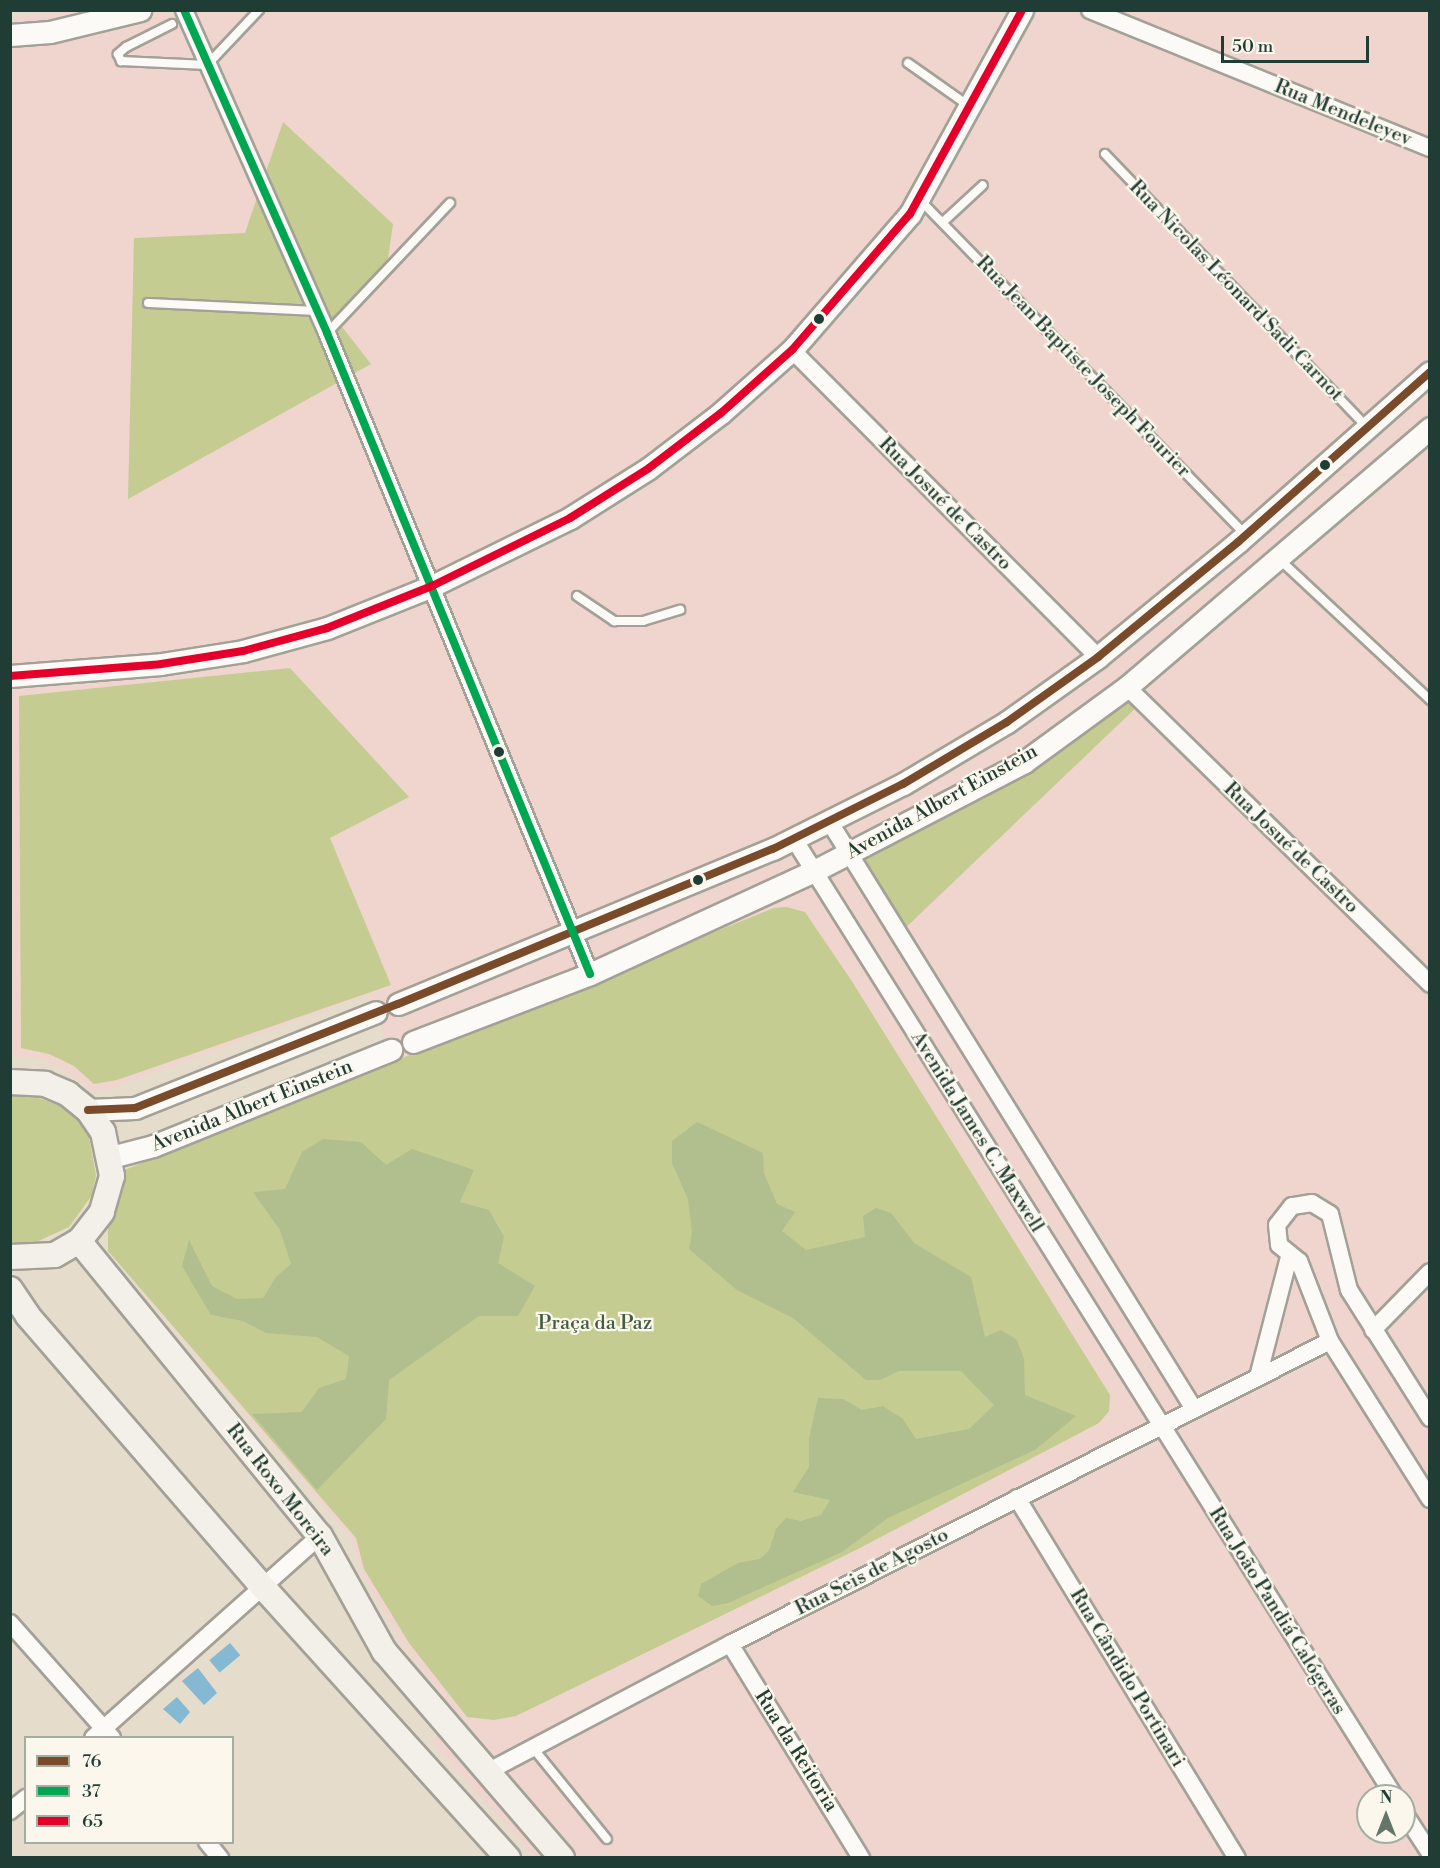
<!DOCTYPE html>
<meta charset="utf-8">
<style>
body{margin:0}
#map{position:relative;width:1440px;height:1868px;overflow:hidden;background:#e6dccc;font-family:"Libre Bodoni",serif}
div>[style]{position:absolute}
.built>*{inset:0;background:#efd5cd}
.green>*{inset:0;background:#c4cc92}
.forest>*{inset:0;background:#b1be8d}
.water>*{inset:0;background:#85b8d2;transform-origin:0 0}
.roads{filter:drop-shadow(2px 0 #a3a197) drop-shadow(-2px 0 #a3a197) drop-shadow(0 2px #a3a197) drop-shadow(0 -2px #a3a197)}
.service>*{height:8px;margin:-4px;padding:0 4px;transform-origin:4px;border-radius:4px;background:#fbfaf7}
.minor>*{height:16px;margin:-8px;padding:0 8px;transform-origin:8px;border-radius:8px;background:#fbfaf7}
.tertiary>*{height:21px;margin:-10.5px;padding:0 10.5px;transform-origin:10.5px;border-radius:10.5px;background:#fbfaf7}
.secondary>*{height:24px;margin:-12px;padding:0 12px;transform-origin:12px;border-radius:12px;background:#f3f0e9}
.bus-1>*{height:8px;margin:-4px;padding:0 4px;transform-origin:4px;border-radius:4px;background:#7a4b2a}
.bus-2>*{height:8px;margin:-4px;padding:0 4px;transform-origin:4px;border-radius:4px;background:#00a651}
.bus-3>*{height:8px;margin:-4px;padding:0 4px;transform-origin:4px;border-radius:4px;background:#e4002b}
.dots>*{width:16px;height:16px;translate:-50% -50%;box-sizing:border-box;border:3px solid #fbf7ec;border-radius:50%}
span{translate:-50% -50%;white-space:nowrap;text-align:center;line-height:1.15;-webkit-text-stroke:4.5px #fbf7ec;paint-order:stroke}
.street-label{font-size:20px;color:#1f3d34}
.park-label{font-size:20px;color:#425d40}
.frame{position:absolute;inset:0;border:12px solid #1f3d34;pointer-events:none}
.legend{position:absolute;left:24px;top:1736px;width:210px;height:108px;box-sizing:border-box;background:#fbf7ec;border:2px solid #a3ada2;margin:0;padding:8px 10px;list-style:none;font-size:18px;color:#1f3d34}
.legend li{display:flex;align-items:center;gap:12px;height:30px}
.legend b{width:30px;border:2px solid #a3ada2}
.north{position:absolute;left:1356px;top:1784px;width:60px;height:60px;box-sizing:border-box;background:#fbf7ec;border:2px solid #a3ada2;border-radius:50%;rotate:0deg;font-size:16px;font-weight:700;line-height:24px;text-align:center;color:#1f3d34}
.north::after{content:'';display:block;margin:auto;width:21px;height:27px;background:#657569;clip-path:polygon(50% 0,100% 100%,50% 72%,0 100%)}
.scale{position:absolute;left:1221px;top:36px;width:148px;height:27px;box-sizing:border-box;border:3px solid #1f3d34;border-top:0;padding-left:8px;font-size:18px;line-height:21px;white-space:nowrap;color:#1f3d34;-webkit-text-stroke:4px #fbf7ec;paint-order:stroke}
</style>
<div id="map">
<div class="built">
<i style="clip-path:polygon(evenodd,68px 10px,1429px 11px,1429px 1857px,534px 1857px,431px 1742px,459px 1716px,400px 1640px,364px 1578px,351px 1538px,108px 1251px,356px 1538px,364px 1569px,409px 1643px,467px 1717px,494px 1720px,516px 1716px,856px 1550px,1099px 1423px,853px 983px,805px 912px,786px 907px,773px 908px,318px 1094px,122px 1171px,395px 1062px,369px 995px,104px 1091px,89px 1089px,63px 1069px,36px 1057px,11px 1056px,10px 18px,68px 10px,1368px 1796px,1404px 1796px,1404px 1832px,1368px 1832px,1368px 1796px)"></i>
</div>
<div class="green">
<i style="clip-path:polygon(283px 122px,393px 224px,385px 280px,339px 323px,371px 364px,128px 499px,134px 238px,245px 233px)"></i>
<i style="clip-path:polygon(290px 668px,409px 797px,330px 838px,391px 985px,117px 1080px,94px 1084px,74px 1066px,49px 1054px,21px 1048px,19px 696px)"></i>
<i style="clip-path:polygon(1127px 687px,1142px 702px,899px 934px,849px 853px,1024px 762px)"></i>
<i style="clip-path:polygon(786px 907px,805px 912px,853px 983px,1110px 1395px,1109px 1411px,1099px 1423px,856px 1550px,516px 1716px,494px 1720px,467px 1717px,409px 1643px,364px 1569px,356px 1538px,108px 1251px,108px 1222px,122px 1171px,774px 908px)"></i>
<i style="clip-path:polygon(27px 1094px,64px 1107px,78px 1121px,89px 1137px,96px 1175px,92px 1195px,69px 1227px,34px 1243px,14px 1244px,11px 1243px,10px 1095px)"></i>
</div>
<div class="forest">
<i style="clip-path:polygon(697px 1122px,763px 1153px,764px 1173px,777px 1204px,795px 1212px,782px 1231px,806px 1250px,865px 1237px,863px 1216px,876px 1208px,891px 1213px,914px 1243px,971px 1277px,985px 1337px,1001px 1330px,1017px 1340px,1024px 1359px,1025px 1395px,1076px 1416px,1035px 1450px,888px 1518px,842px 1552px,728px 1603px,712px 1606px,698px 1596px,701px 1584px,738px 1563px,760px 1559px,769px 1550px,776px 1529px,786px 1518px,801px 1521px,821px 1515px,830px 1500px,793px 1492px,809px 1467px,809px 1438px,818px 1398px,843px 1399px,862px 1410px,883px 1406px,903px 1419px,916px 1439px,969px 1429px,994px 1405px,961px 1371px,899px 1371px,880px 1380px,866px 1380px,793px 1318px,737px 1290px,689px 1249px,692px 1232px,688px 1199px,672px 1163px,672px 1141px)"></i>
<i style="clip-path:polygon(323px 1139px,361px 1142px,386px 1165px,412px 1149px,474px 1170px,460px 1202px,489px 1210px,504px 1237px,498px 1263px,535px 1286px,518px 1316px,479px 1316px,389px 1380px,386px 1419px,317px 1490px,252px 1414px,302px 1412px,319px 1388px,346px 1379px,349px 1356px,317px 1337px,266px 1333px,243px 1321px,211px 1315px,182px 1266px,189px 1240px,212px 1286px,237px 1299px,263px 1298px,276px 1277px,291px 1264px,280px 1230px,253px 1192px,285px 1189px,302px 1152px)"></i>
</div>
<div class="water">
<i style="left:230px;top:1643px;width:16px;height:27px;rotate:50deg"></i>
<i style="clip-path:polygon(198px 1668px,217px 1693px,204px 1705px,182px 1681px)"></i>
<i style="clip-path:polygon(177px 1697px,190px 1712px,180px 1724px,163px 1709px)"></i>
</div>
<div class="roads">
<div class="service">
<i style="left:172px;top:24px;width:51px;rotate:153.4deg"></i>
<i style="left:126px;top:47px;width:11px;rotate:139deg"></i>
<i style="left:118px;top:54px;width:8px;rotate:67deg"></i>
<i style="left:121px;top:61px;width:86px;rotate:2.7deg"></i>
<i style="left:207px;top:65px;width:76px;rotate:-46.6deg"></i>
<i style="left:908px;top:63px;width:75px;rotate:35.2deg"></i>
<i style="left:1105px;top:154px;width:377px;rotate:46.2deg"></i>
<i style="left:920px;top:200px;width:467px;rotate:45.8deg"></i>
<i style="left:943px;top:222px;width:54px;rotate:-42.8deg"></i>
<i style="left:148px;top:303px;width:170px;rotate:2.7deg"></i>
<i style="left:327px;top:333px;width:179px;rotate:-46.6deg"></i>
<i style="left:1279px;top:559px;width:207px;rotate:43deg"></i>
<i style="left:577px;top:596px;width:45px;rotate:34deg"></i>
<i style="left:614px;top:621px;width:29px"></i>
<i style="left:643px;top:621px;width:39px;rotate:-17deg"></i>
<i style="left:533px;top:1748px;width:117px;rotate:50.9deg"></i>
</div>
<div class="minor">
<i style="left:184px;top:10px;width:353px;rotate:66.1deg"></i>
<i style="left:327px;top:333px;width:693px;rotate:67.69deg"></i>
<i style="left:1090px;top:10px;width:367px;rotate:22.1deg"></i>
<i style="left:792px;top:350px;width:433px;rotate:45.1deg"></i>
<i style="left:1127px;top:687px;width:424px;rotate:44.4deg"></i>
<i style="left:829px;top:821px;width:692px;rotate:58.17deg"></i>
<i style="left:794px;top:839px;width:1130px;rotate:57.91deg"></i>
<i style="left:1373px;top:1330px;width:81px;rotate:-45.5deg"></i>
<i style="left:1258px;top:1377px;width:124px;rotate:-75.5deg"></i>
<i style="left:1430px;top:1418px;width:151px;rotate:-122.3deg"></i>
<i style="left:1349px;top:1290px;width:78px;rotate:-104deg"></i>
<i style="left:1330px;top:1214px;width:21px;rotate:-149deg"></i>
<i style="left:1312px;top:1203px;width:20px;rotate:171deg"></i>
<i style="left:1292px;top:1206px;width:24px;rotate:128deg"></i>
<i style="left:1277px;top:1225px;width:20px;rotate:84deg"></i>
<i style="left:1279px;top:1245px;width:26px;rotate:39deg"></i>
<i style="left:1299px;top:1261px;width:86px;rotate:68.8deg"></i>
<i style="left:1330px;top:1341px;width:187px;rotate:57.7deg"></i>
<i style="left:1017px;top:1498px;width:422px;rotate:58.6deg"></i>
<i style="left:10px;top:1623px;width:154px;rotate:48.4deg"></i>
<i style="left:730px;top:1644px;width:251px;rotate:58.5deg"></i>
<i style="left:93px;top:1738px;width:304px;rotate:-41.7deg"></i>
<i style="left:487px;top:1772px;width:275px;rotate:-27.8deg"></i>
<i style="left:730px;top:1644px;width:672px;rotate:-26.79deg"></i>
<i style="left:10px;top:1811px;width:21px;rotate:-39deg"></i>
<i style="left:1404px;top:1813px;width:48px;rotate:57deg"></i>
<i style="left:207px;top:1842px;width:21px;rotate:51deg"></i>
</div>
<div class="tertiary">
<i style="left:10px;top:35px;width:40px;rotate:-4.3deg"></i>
<i style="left:50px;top:32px;width:93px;rotate:-13.7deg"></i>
<i style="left:10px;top:676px;width:151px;rotate:-4.5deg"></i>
<i style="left:161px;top:664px;width:83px;rotate:-9deg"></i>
<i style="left:243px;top:651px;width:87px;rotate:-15.3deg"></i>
<i style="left:327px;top:628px;width:113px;rotate:-21.8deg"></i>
<i style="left:432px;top:586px;width:154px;rotate:-26.2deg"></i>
<i style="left:570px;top:518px;width:93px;rotate:-32.3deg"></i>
<i style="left:649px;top:468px;width:91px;rotate:-37.4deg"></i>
<i style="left:721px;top:413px;width:95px;rotate:-41.6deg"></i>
<i style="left:792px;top:350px;width:180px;rotate:-49.1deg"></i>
<i style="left:910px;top:214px;width:233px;rotate:-61.2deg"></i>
<i style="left:398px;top:1004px;width:406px;rotate:-22.5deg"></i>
<i style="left:773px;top:849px;width:145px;rotate:-26.6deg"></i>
<i style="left:903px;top:784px;width:121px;rotate:-30.8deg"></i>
<i style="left:1007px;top:722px;width:112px;rotate:-35.5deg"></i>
<i style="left:1098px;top:657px;width:181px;rotate:-39.4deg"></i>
<i style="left:1238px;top:542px;width:256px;rotate:-41.5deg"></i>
<i style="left:413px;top:1042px;width:190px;rotate:-21deg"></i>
<i style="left:590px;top:974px;width:247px;rotate:-24.7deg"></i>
<i style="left:814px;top:871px;width:237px;rotate:-27.4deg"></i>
<i style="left:1024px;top:762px;width:127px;rotate:-36.1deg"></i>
<i style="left:1127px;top:687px;width:399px;rotate:-40.5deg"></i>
<i style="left:88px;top:1110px;width:47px;rotate:-2.4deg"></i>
<i style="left:135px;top:1108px;width:259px;rotate:-21.7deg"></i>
<i style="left:111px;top:1157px;width:43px;rotate:-14.7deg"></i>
<i style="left:153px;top:1146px;width:257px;rotate:-22deg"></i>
</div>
<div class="secondary">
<i style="left:10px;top:1082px;width:35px;rotate:3deg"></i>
<i style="left:45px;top:1084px;width:25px;rotate:23deg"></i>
<i style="left:68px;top:1094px;width:26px;rotate:39deg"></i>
<i style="left:88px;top:1110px;width:27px;rotate:56deg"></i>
<i style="left:103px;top:1132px;width:45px;rotate:78.4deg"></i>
<i style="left:112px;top:1176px;width:37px;rotate:106deg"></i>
<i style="left:102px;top:1212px;width:37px;rotate:128deg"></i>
<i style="left:79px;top:1241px;width:28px;rotate:150deg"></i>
<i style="left:55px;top:1255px;width:45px;rotate:177.5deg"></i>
<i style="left:79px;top:1241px;width:381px;rotate:50.8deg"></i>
<i style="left:320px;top:1536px;width:132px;rotate:60.9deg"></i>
<i style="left:384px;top:1651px;width:273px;rotate:49.3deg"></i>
<i style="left:10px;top:1289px;width:32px;rotate:56deg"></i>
<i style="left:28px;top:1316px;width:357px;rotate:49.1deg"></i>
<i style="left:262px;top:1586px;width:367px;rotate:47.9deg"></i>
</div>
</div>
<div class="bus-1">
<i style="left:88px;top:1110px;width:47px;rotate:-2.4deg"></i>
<i style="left:135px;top:1108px;width:283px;rotate:-21.6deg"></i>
<i style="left:398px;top:1004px;width:406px;rotate:-22.5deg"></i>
<i style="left:773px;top:849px;width:145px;rotate:-26.6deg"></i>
<i style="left:903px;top:784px;width:121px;rotate:-30.8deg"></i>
<i style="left:1007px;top:722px;width:112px;rotate:-35.5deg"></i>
<i style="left:1098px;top:657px;width:181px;rotate:-39.4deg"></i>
<i style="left:1238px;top:542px;width:256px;rotate:-41.5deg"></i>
</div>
<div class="bus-2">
<i style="left:184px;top:10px;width:353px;rotate:66.1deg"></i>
<i style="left:327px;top:333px;width:693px;rotate:67.69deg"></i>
</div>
<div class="bus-3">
<i style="left:10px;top:676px;width:151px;rotate:-4.5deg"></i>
<i style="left:161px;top:664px;width:83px;rotate:-9deg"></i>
<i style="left:243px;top:651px;width:87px;rotate:-15.3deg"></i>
<i style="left:327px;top:628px;width:113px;rotate:-21.8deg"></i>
<i style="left:432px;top:586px;width:154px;rotate:-26.2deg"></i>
<i style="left:570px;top:518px;width:93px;rotate:-32.3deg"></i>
<i style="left:649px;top:468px;width:91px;rotate:-37.4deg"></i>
<i style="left:721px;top:413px;width:95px;rotate:-41.6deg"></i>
<i style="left:792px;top:350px;width:180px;rotate:-49.1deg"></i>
<i style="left:910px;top:214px;width:233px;rotate:-61.2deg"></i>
</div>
<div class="dots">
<i style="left:819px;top:319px;background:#1f3d34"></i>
<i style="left:1325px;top:465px;background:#1f3d34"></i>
<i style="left:499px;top:752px;background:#1f3d34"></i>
<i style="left:698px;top:880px;background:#1f3d34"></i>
</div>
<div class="street-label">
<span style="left:1343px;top:113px;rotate:22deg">Rua Mendeleyev</span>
<span style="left:1236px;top:291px;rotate:46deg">Rua Nicolas Léonard Sadi Carnot</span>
<span style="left:1083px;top:367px;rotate:46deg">Rua Jean Baptiste Joseph Fourier</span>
<span style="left:945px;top:504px;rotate:45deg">Rua Josué de Castro</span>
<span style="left:942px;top:802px;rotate:-29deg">Avenida Albert Einstein</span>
<span style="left:1291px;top:848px;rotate:44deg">Rua Josué de Castro</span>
<span style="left:252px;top:1106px;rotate:-22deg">Avenida Albert Einstein</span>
<span style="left:977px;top:1132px;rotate:58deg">Avenida James C. Maxwell</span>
<span style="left:280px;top:1490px;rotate:52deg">Rua Roxo Moreira</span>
<span style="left:872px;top:1572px;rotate:-27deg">Rua Seis de Agosto</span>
<span style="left:1277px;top:1611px;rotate:58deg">Rua João Pandiá Calógeras</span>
<span style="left:1127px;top:1678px;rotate:59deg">Rua Cândido Portinari</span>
<span style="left:796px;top:1751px;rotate:58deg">Rua da Reitoria</span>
</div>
<div class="park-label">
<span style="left:595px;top:1323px">Praça da Paz</span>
</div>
<div class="frame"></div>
<ul class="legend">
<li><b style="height:8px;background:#7a4b2a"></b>76</li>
<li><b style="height:8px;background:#00a651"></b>37</li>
<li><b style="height:8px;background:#e4002b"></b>65</li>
</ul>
<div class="north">N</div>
<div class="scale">50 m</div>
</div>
